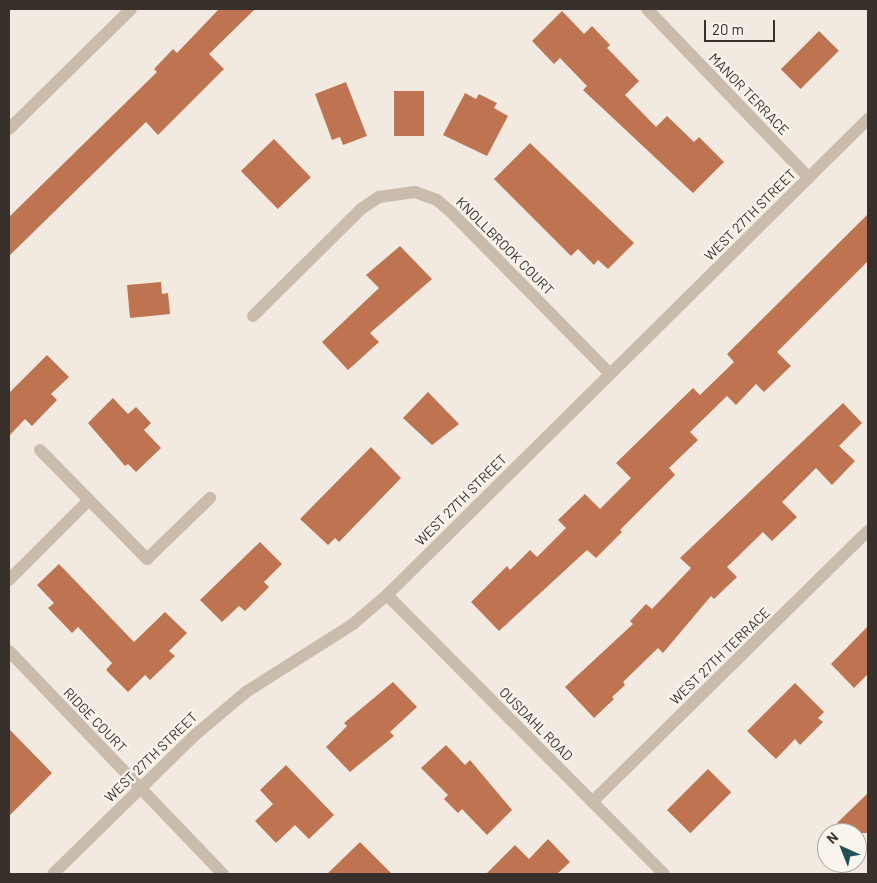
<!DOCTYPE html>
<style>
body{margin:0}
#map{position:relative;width:877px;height:883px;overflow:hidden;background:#f2eae0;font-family:Barlow,sans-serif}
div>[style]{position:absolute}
.building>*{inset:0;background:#be7451;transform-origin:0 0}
.service>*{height:12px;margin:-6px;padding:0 6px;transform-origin:6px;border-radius:6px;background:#c9bcac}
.minor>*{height:12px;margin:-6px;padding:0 6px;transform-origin:6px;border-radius:6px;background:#c9bcac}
.tertiary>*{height:12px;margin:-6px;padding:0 6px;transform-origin:6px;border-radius:6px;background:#c9bcac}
span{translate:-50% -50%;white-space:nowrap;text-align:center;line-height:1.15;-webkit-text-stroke:4.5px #f9f4ec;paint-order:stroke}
.street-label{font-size:14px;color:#38302b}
.frame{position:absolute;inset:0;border:10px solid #38302b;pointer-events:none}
.north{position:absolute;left:817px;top:823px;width:50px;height:50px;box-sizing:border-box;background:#f9f4ec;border:1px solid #aca69f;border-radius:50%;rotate:316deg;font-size:14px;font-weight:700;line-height:20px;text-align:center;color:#38302b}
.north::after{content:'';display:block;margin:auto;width:18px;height:22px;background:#225057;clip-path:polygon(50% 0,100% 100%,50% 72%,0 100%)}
.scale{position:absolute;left:704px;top:20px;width:71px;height:22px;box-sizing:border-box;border:2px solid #38302b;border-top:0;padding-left:6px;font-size:15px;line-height:18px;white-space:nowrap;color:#38302b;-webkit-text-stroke:4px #f9f4ec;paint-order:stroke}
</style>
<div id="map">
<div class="building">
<i style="clip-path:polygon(219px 9px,255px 9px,209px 54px,224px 69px,158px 135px,146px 122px,9px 256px,9px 217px,157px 72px,154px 69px,173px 49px,177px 53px)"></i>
<i style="clip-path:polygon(562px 11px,584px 34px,592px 26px,610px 45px,607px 48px,639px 81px,625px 95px,656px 127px,667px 116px,694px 142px,699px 137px,724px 162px,693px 193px,583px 90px,587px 86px,560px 58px,554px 64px,532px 41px)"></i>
<i style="left:819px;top:31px;width:28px;height:54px;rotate:45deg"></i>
<i style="clip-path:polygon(346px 82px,367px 136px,343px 145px,340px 137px,332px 140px,315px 94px)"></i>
<i style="left:394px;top:91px;width:30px;height:45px"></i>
<i style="clip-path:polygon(465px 93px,476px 99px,479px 94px,497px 103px,494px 108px,508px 116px,487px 156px,443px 135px)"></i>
<i style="left:274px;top:139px;width:53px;height:46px;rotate:46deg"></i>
<i style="clip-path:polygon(530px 143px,634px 243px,608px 269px,598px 260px,594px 265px,578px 249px,571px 256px,494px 179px)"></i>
<i style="clip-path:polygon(868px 214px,868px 261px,777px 352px,791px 366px,764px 392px,756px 384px,736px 405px,727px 396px,690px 432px,698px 440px,669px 468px,675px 475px,620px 530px,622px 532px,596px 558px,587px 550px,499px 631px,471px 602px,507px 566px,510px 570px,530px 550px,537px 557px,566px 528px,558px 520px,585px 494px,600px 509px,631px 478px,616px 463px,693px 388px,700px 395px,734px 362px,727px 354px)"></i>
<i style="clip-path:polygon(400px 246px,432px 279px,370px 333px,379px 342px,348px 370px,322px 342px,379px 288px,366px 275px)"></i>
<i style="clip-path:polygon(161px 282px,162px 294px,168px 293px,170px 314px,130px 318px,127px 285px)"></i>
<i style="clip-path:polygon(47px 355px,69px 377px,51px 394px,57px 400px,32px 426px,25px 419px,9px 436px,9px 393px)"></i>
<i style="clip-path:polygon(428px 392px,459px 424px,432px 445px,403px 418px)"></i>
<i style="clip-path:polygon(113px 398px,128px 414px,136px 407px,151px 423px,144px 430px,161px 448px,136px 472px,128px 464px,125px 466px,88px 423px)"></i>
<i style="clip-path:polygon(843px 403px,862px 423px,839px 446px,855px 461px,832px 485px,816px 468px,782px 502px,797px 517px,772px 541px,763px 532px,727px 567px,737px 577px,714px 599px,711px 596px,663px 653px,658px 648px,623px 682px,625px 685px,612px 697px,614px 699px,594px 718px,565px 687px,633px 624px,630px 621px,646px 604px,652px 609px,691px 568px,680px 558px)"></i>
<i style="clip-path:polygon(371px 447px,401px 478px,339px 542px,335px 538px,328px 545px,300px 519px)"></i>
<i style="clip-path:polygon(260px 542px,282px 564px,264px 582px,269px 587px,245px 611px,239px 606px,222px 622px,200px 600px)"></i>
<i style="clip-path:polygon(59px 564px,134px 642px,165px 612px,187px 633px,169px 651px,175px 656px,150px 680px,145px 675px,128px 692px,106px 670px,112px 663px,78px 627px,72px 633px,48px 608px,54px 603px,37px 585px)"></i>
<i style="clip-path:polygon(868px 626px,868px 674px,854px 688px,831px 664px)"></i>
<i style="clip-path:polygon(393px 682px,417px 707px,390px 732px,394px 736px,350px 772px,326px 747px,347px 726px,344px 723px)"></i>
<i style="clip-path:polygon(795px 683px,824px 712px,818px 718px,823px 722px,800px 745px,795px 739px,776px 759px,747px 731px)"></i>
<i style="clip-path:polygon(9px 729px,52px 773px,9px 816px)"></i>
<i style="clip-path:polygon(446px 745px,465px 765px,470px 760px,512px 810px,487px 835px,462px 809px,458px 813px,444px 799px,448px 795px,421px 768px)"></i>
<i style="clip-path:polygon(286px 765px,334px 815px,309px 839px,295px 825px,276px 843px,255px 821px,273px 804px,260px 790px)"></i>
<i style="left:708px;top:769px;width:33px;height:58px;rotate:45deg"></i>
<i style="clip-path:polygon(868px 793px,868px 833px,846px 833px,837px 823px)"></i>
<i style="clip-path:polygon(548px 839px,570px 862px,557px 874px,486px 874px,515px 845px,529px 859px)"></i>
<i style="clip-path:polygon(360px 842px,392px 874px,327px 874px)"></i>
</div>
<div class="service">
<i style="left:40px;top:450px;width:153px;rotate:45.5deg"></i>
<i style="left:147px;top:559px;width:88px;rotate:-44.1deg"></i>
<i style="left:9px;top:580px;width:113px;rotate:-45deg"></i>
</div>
<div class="minor">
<i style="left:647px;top:9px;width:234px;rotate:46.2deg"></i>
<i style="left:9px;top:129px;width:171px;rotate:-44.5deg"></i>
<i style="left:253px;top:316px;width:152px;rotate:-44.7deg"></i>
<i style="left:361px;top:209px;width:22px;rotate:-34deg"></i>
<i style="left:379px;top:197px;width:36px;rotate:-8deg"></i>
<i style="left:415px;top:192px;width:23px;rotate:20deg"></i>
<i style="left:437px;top:200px;width:18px;rotate:41deg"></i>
<i style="left:451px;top:212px;width:227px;rotate:45.5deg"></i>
<i style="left:387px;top:595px;width:393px;rotate:45.2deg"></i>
<i style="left:9px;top:651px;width:309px;rotate:46.2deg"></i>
<i style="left:592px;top:802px;width:387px;rotate:-44.5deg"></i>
</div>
<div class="tertiary">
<i style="left:53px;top:874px;width:199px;rotate:-44.4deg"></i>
<i style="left:195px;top:735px;width:67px;rotate:-40.1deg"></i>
<i style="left:246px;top:692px;width:127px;rotate:-32.4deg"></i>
<i style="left:353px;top:624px;width:45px;rotate:-40.5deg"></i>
<i style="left:387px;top:595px;width:677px;rotate:-44.7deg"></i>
</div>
<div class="street-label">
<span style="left:749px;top:94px;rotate:46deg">MANOR TERRACE</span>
<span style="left:750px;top:215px;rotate:-45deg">WEST 27TH STREET</span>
<span style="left:505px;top:246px;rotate:45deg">KNOLLBROOK COURT</span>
<span style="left:461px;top:500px;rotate:-45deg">WEST 27TH STREET</span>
<span style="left:720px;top:656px;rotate:-44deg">WEST 27TH TERRACE</span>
<span style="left:95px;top:720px;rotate:46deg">RIDGE COURT</span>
<span style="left:536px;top:724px;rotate:45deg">OUSDAHL ROAD</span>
<span style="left:151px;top:757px;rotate:-44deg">WEST 27TH STREET</span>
</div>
<div class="frame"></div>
<div class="north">N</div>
<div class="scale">20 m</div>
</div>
